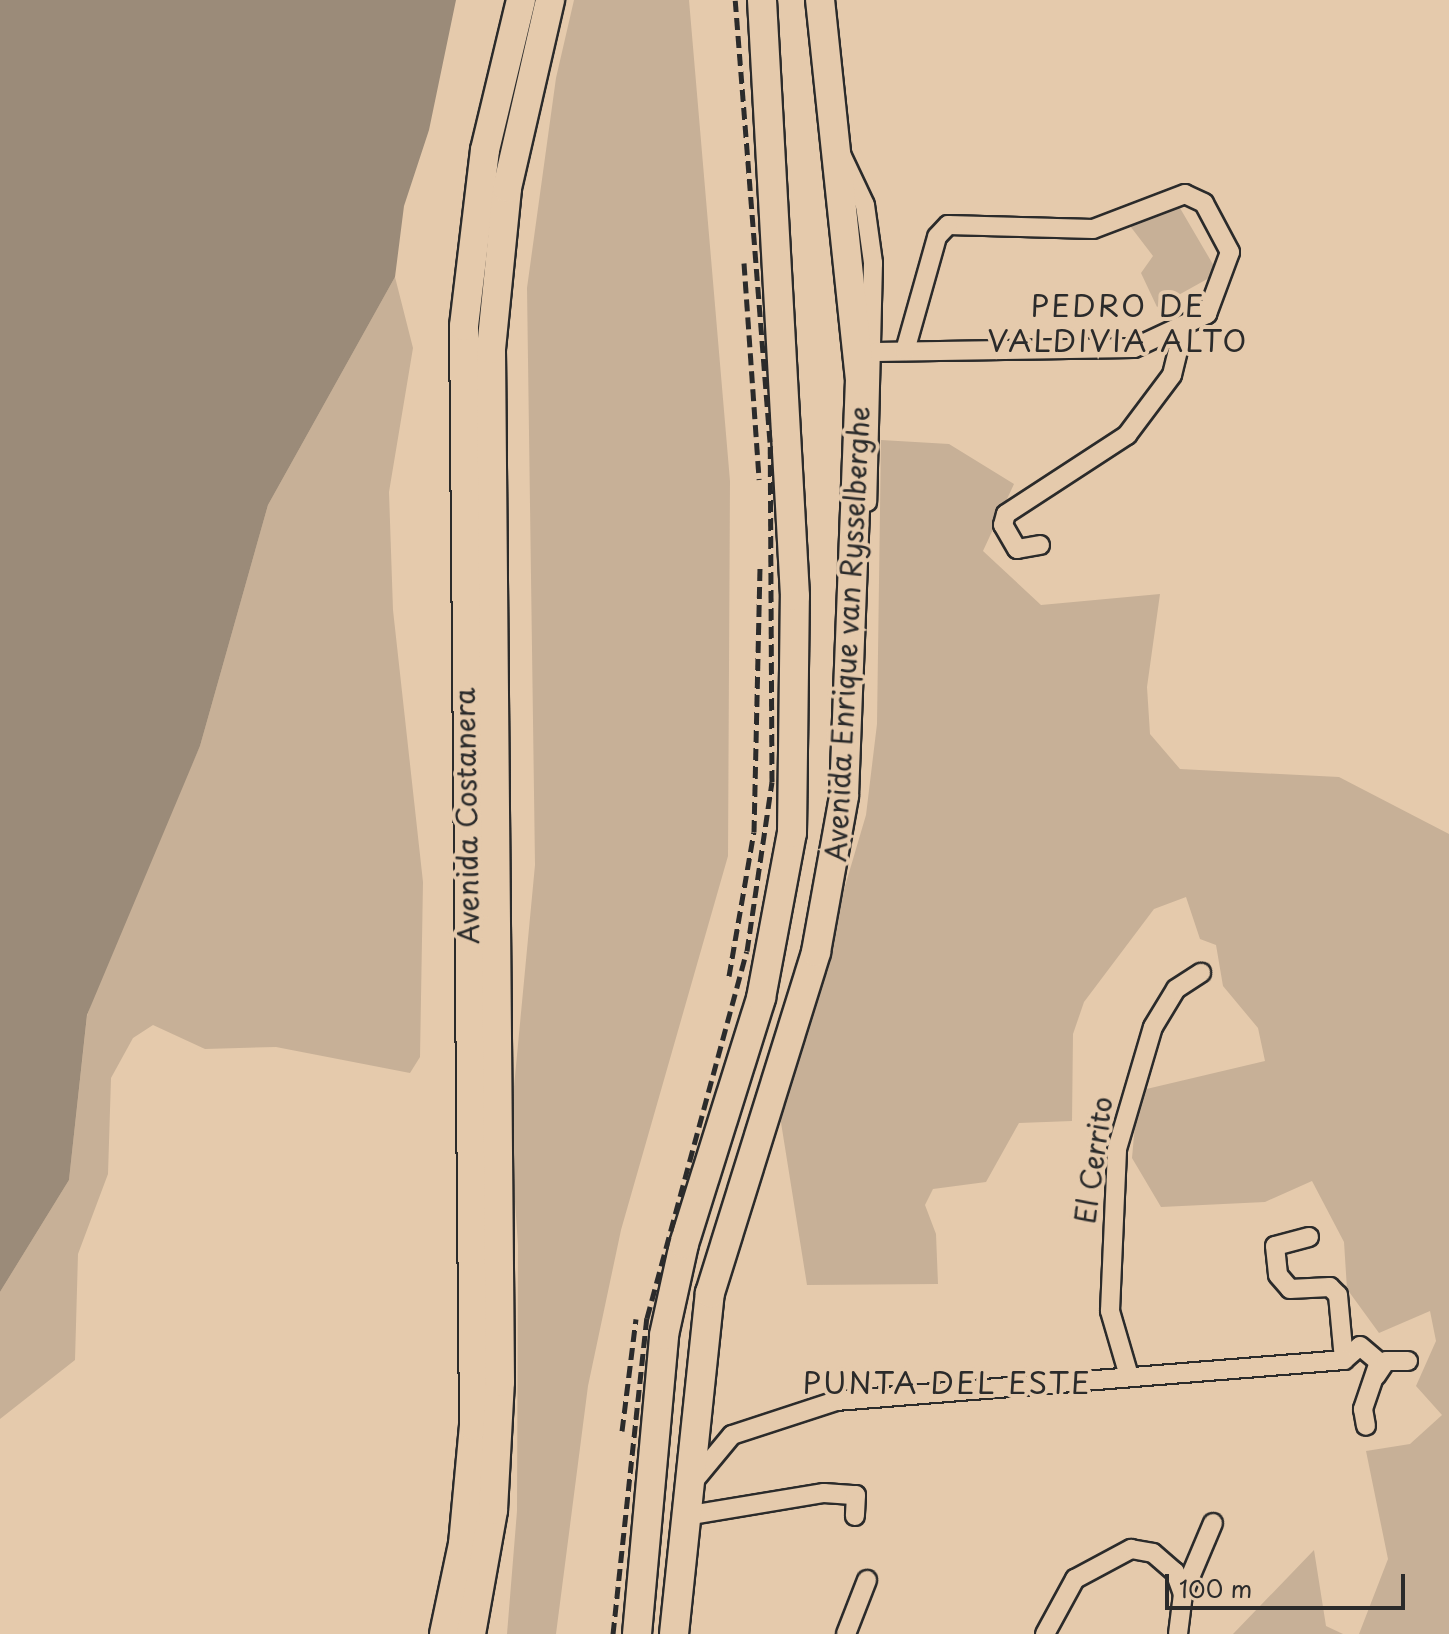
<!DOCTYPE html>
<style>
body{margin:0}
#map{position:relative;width:1449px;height:1634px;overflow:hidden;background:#e5caac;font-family:"Playpen Sans",sans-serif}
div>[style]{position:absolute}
.green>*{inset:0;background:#c7b097}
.water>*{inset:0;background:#9b8b79}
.roads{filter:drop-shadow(2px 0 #2b2b2b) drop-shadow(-2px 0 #2b2b2b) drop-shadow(0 2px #2b2b2b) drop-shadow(0 -2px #2b2b2b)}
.minor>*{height:18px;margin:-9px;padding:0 9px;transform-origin:9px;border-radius:9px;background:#e5caac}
.primary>*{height:28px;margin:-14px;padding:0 14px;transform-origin:14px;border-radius:14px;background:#e5caac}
.rail>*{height:5px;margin-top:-2.5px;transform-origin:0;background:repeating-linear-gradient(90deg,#2b2b2b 0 12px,transparent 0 18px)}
span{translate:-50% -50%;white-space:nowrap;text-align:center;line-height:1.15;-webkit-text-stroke:8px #e5caac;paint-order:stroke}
.street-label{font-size:28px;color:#2b2b2b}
.neighbourhood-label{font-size:30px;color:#2b2b2b;letter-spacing:2px}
.scale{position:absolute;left:1165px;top:1574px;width:240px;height:36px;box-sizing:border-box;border:4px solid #2b2b2b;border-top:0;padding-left:10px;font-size:24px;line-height:28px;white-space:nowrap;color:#2b2b2b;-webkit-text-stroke:6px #e5caac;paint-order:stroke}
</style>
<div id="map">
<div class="green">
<i style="clip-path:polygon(574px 0,689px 0,730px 481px,728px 856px,621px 1230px,588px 1386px,556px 1634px,507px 1634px,517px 1511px,518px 1245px,510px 1129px,535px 865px,527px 288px,556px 78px)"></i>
<i style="clip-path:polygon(1170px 191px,1218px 273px,1157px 307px,1141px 273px,1153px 256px,1127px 222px)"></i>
<i style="clip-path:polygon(395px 277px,413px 348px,389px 492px,393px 610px,423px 882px,420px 1057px,410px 1073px,276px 1047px,205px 1049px,153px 1025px,133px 1038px,111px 1078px,108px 1174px,78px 1254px,75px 1360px,0 1419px,0 1292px,69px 1180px,87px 1016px,107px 956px,200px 746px,268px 505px)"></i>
<i style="clip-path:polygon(881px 440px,949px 444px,1014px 484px,983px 551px,1041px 605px,1160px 594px,1147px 687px,1150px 734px,1180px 769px,1339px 777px,1449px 834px,1449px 1634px,1359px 1634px,1388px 1559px,1366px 1451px,1410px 1444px,1442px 1415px,1416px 1386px,1436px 1341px,1430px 1311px,1379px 1333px,1347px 1289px,1344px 1242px,1312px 1181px,1265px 1202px,1161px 1207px,1132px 1158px,1138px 1091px,1265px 1061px,1258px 1028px,1223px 986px,1216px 945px,1200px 939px,1186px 897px,1154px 909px,1084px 1002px,1073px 1034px,1072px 1121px,1019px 1123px,986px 1182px,933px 1189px,925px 1205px,936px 1234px,938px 1284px,807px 1285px,779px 1110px,866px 815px,877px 724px)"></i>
<i style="clip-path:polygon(1314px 1550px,1326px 1626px,1343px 1634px,1233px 1634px)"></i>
</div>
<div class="water">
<i style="clip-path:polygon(0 0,456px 0,429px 130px,404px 206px,395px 277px,268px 505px,200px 746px,87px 1015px,69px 1180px,0 1292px)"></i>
</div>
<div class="roads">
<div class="minor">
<i style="left:841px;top:154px;width:56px;rotate:64.8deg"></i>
<i style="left:865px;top:205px;width:59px;rotate:82.1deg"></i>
<i style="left:873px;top:263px;width:239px;rotate:91.4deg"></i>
<i style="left:875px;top:352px;width:259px;rotate:-0.9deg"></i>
<i style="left:1134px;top:348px;width:81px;rotate:-25deg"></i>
<i style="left:1207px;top:314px;width:66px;rotate:-69.6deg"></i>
<i style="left:1230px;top:252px;width:55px;rotate:-118deg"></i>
<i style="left:1204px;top:203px;width:21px;rotate:-155deg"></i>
<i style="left:1185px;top:194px;width:98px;rotate:159.2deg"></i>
<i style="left:1093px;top:229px;width:145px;rotate:-178.4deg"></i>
<i style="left:948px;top:225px;width:16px;rotate:133deg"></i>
<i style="left:937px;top:237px;width:118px;rotate:105.7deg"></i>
<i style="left:1040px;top:545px;width:23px;rotate:170deg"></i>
<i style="left:1017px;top:549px;width:28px;rotate:-120deg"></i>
<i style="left:1003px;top:525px;width:11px;rotate:-75deg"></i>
<i style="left:1006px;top:514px;width:145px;rotate:-33.1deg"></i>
<i style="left:1127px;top:435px;width:75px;rotate:-53.1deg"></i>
<i style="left:1172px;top:375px;width:50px;rotate:-76.2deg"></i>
<i style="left:1309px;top:1237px;width:35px;rotate:165deg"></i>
<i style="left:1275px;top:1246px;width:29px;rotate:84deg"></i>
<i style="left:1278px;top:1275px;width:18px;rotate:49deg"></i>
<i style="left:1290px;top:1289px;width:40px;rotate:-2.9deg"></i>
<i style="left:1330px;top:1287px;width:11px;rotate:45deg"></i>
<i style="left:1338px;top:1295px;width:65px;rotate:84.7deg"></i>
<i style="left:1344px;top:1360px;width:21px;rotate:-41deg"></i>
<i style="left:1360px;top:1346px;width:25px;rotate:40deg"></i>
<i style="left:1379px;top:1362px;width:50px;rotate:108.8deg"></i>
<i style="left:1363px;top:1409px;width:17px;rotate:80deg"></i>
<i style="left:1129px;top:1376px;width:68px;rotate:-106.3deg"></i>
<i style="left:1110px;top:1311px;width:162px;rotate:-87.5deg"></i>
<i style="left:1117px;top:1149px;width:127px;rotate:-73.6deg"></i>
<i style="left:1153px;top:1027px;width:44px;rotate:-58.8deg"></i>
<i style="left:1176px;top:989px;width:30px;rotate:-33deg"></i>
<i style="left:1376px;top:1376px;width:18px;rotate:-56deg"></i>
<i style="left:1386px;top:1361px;width:22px"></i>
<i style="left:693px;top:1482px;width:61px;rotate:-50.3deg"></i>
<i style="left:732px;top:1435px;width:109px;rotate:-18.1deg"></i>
<i style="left:836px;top:1401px;width:510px;rotate:-4.61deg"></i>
<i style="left:685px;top:1516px;width:141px;rotate:-9.4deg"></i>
<i style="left:824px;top:1493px;width:32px;rotate:4deg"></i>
<i style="left:856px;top:1495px;width:21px;rotate:93deg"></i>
<i style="left:1183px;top:1594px;width:77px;rotate:-67.1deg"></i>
<i style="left:846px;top:1634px;width:58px;rotate:-68.7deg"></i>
<i style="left:1045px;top:1634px;width:63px;rotate:-61.4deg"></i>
<i style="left:1075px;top:1579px;width:64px;rotate:-28.2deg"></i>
<i style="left:1131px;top:1549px;width:22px;rotate:10deg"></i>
<i style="left:1153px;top:1553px;width:29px;rotate:41deg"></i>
<i style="left:1175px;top:1572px;width:23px;rotate:70deg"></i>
<i style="left:1183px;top:1594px;width:40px;rotate:97.1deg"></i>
</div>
<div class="primary">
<i style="left:444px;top:1634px;width:92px;rotate:-78.1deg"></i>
<i style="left:463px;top:1544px;width:119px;rotate:-84.7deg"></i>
<i style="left:474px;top:1426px;width:1100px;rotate:-90.52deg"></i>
<i style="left:464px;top:326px;width:177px;rotate:-83.2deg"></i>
<i style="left:485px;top:150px;width:154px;rotate:-76.5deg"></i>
<i style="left:471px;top:1634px;width:126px;rotate:-79.9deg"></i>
<i style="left:493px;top:1510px;width:128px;rotate:-86.9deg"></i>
<i style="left:500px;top:1382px;width:1033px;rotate:-90.5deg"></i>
<i style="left:491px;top:349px;width:162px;rotate:-84.3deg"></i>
<i style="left:507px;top:188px;width:193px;rotate:-77.1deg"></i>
<i style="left:637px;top:1634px;width:300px;rotate:-84.8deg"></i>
<i style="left:664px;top:1335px;width:93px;rotate:-77.6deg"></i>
<i style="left:684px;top:1244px;width:258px;rotate:-72.6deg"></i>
<i style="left:761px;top:998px;width:168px;rotate:-79.4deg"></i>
<i style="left:792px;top:833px;width:237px;rotate:-89.3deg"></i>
<i style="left:795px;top:596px;width:597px;rotate:-93.17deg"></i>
<i style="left:674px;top:1634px;width:343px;rotate:-84deg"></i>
<i style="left:710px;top:1293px;width:357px;rotate:-72.7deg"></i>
<i style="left:816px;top:952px;width:158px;rotate:-79.8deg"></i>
<i style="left:844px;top:796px;width:416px;rotate:-87.8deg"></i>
<i style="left:860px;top:380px;width:382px;rotate:-96deg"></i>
</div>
</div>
<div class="rail">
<i style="left:744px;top:263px;width:217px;rotate:86deg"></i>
<i style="left:729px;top:976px;width:146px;rotate:-80.2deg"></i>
<i style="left:754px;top:832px;width:265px;rotate:-88.7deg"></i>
<i style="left:622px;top:1431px;width:113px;rotate:-82.9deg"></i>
<i style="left:613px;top:1634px;width:318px;rotate:-83.9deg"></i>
<i style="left:647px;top:1318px;width:380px;rotate:-74.8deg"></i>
<i style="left:747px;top:951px;width:171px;rotate:-81.6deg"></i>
<i style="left:772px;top:782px;width:340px;rotate:-90.3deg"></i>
<i style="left:770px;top:442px;width:443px;rotate:-94.5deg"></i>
</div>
<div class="street-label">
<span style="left:847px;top:634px;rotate:-87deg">Avenida Enrique van Rysselberghe</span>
<span style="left:466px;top:816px;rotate:-91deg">Avenida Costanera</span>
<span style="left:1093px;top:1160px;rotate:-82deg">El Cerrito</span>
</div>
<div class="neighbourhood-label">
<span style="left:1118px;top:322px">PEDRO DE<br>VALDIVIA ALTO</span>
<span style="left:947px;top:1382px">PUNTA DEL ESTE</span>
</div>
<div class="scale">100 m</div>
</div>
